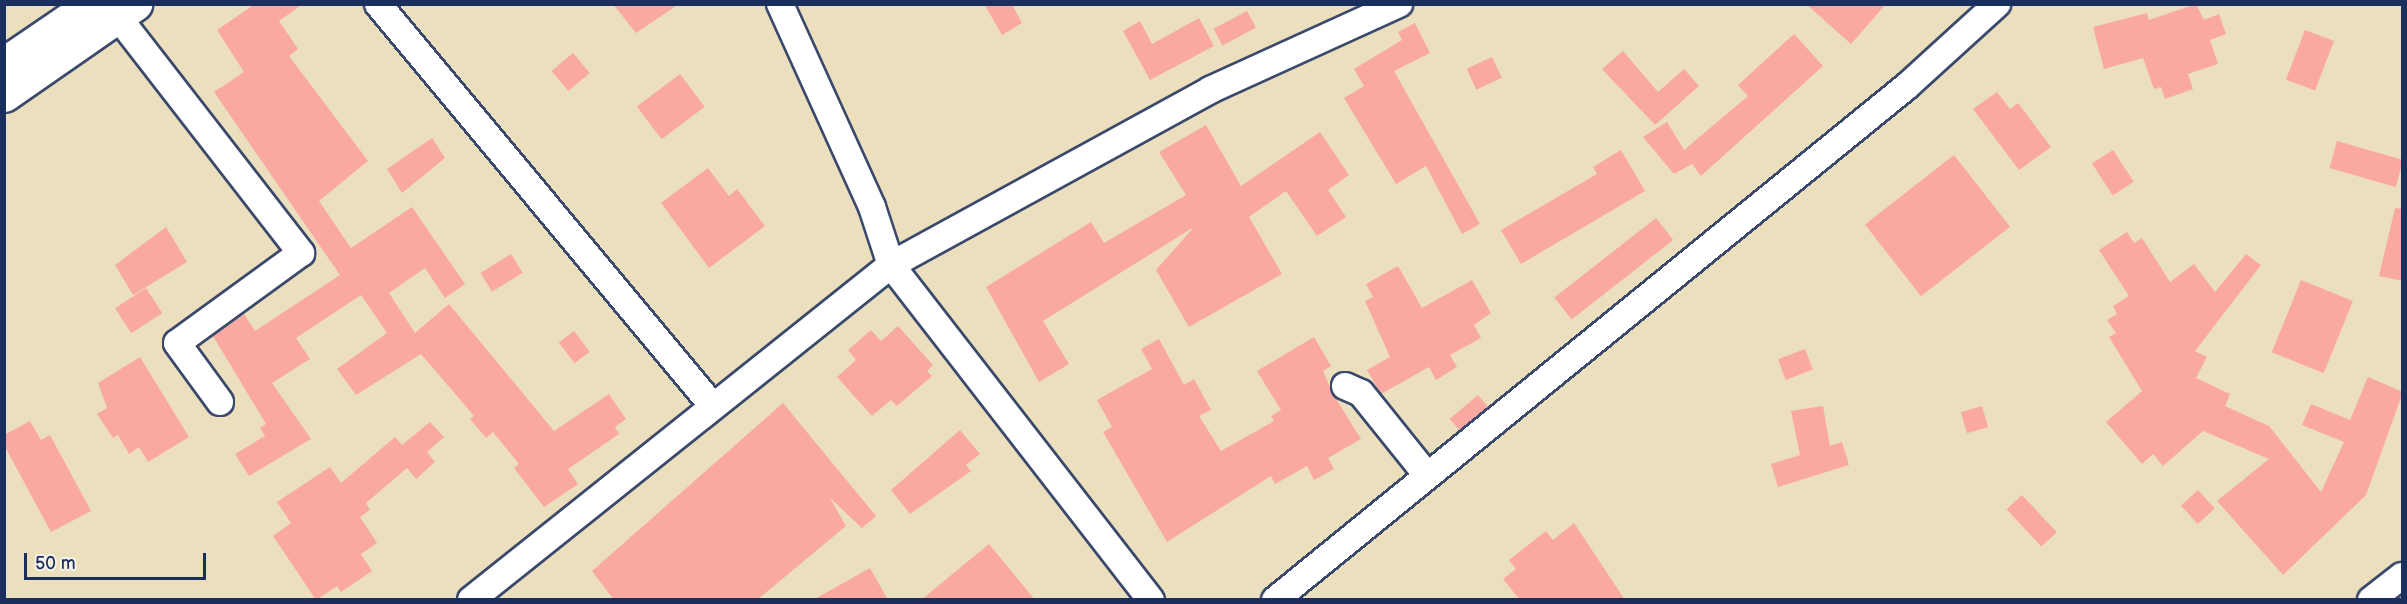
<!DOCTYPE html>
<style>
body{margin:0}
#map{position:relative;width:2407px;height:604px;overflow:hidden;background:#ecdfbe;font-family:"Balsamiq Sans",sans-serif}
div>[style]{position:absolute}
.building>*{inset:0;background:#f9a9a2;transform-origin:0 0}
.roads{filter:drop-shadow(2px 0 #3a496c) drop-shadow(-2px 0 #3a496c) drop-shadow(0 2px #3a496c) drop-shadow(0 -2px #3a496c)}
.minor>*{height:26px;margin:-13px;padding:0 13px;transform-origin:13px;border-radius:13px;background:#fff}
.secondary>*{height:33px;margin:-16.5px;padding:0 16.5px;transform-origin:16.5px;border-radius:16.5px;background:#fff}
span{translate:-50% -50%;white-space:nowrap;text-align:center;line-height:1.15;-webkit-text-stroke:4.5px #f7f3e8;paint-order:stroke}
.frame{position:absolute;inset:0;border:6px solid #1b2f5e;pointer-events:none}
.scale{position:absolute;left:24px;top:553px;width:182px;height:27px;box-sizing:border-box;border:3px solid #1b2f5e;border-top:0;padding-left:8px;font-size:18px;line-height:21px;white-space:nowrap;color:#1b2f5e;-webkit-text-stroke:4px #f7f3e8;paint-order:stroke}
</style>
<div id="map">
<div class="building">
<i style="clip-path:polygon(255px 4px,303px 4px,279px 21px,298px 49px,289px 56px,368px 161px,319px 201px,351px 248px,412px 207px,465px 284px,445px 298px,425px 268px,389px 293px,415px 333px,449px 304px,554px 431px,609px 394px,626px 419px,615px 427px,619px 434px,568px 469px,578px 484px,544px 507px,514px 468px,519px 464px,493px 432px,486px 438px,470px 419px,474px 416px,421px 354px,356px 395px,337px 369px,387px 333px,361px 295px,296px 338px,310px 359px,272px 383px,311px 439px,249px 476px,235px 454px,265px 436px,260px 428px,266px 424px,213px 336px,244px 314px,255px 331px,340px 275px,214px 92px,244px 72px,217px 30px)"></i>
<i style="clip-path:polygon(613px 4px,679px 4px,636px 33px)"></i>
<i style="clip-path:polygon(984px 4px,1012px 4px,1022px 23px,1002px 35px)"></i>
<i style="clip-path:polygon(1806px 4px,1886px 4px,1851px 44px)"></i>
<i style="clip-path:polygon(2196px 4px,2204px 20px,2219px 14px,2226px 34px,2210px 40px,2218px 64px,2188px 74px,2193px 89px,2165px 99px,2161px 87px,2154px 89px,2143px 58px,2104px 69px,2093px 27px,2147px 13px,2149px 20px)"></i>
<i style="left:1247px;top:11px;width:19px;height:38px;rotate:62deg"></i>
<i style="clip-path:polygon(1199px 18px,1214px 46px,1150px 80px,1123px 31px,1140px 21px,1152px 44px)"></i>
<i style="clip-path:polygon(1415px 23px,1430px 53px,1394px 71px,1480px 224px,1462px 234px,1426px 166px,1396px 184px,1344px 98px,1364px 86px,1354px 69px,1402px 40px,1398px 32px)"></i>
<i style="left:2305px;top:30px;width:31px;height:53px;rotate:21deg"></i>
<i style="clip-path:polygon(1794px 34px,1823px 66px,1701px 176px,1688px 158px,1692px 164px,1674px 174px,1643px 137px,1667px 122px,1684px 150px,1748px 96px,1738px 85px)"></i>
<i style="clip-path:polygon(1623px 51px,1658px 92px,1684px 69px,1699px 86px,1655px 125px,1602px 69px)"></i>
<i style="left:573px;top:53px;width:26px;height:28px;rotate:50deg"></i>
<i style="left:1492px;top:57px;width:23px;height:28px;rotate:65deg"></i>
<i style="left:680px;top:74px;width:41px;height:54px;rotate:53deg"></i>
<i style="clip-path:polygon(1997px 92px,2010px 109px,2018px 103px,2051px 147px,2019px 170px,1973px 109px)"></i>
<i style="clip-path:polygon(1206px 125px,1241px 186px,1320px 132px,1349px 175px,1328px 190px,1346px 217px,1317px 236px,1286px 191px,1249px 217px,1282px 274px,1189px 327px,1156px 270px,1194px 227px,1043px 321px,1069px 364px,1039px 382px,986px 287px,1091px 222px,1104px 243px,1186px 195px,1159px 152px)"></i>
<i style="clip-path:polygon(432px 138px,445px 158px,402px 193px,387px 169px)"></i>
<i style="left:2337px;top:141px;width:69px;height:28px;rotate:16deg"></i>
<i style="clip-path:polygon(1621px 150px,1645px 191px,1521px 264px,1501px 230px,1597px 174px,1593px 167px)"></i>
<i style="left:2113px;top:150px;width:38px;height:25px;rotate:57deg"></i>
<i style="left:1954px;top:155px;width:91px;height:113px;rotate:52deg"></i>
<i style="clip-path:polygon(708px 168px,729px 196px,737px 189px,765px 226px,709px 268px,661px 203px)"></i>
<i style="clip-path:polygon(2395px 208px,2403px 209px,2403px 281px,2379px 276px)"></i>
<i style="left:1656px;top:218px;width:28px;height:129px;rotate:52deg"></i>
<i style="clip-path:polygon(166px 227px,187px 262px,133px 295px,115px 265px)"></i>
<i style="clip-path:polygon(2127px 232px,2134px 243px,2142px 238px,2170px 282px,2194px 264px,2215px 292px,2246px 254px,2261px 265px,2195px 351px,2207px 357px,2196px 378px,2230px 394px,2225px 406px,2269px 426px,2321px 492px,2344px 442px,2302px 425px,2311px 404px,2350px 420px,2368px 377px,2403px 392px,2366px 495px,2283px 575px,2217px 501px,2269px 459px,2203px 431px,2163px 466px,2153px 454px,2142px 464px,2106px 422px,2142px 391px,2109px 337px,2116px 333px,2107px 320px,2117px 314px,2113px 306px,2129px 296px,2099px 250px)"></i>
<i style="left:511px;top:254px;width:22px;height:36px;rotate:58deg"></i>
<i style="clip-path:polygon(1398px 266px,1422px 308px,1472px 280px,1491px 313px,1474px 325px,1481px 338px,1450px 355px,1457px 367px,1436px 380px,1429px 367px,1381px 394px,1367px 370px,1390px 357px,1365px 301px,1373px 297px,1366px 284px)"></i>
<i style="left:2301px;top:280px;width:56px;height:78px;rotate:22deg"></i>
<i style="left:146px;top:288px;width:30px;height:37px;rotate:57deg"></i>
<i style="clip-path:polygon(898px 326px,933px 365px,927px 371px,932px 376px,897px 406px,891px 400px,872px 416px,837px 377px,856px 360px,848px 350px,871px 330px,881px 341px)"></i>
<i style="left:574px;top:331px;width:26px;height:19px;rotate:53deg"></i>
<i style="clip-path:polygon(1314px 337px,1331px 366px,1323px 371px,1333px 394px,1361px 439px,1328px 458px,1334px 469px,1314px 480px,1307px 466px,1275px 484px,1271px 476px,1167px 542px,1103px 432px,1112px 427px,1097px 400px,1152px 369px,1141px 349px,1159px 339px,1184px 385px,1194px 379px,1211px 410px,1199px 416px,1221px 451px,1274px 421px,1271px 416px,1281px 410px,1257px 371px)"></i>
<i style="left:1805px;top:349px;width:22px;height:29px;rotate:69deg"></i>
<i style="clip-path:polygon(140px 357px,189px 437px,148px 462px,139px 447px,129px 454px,118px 435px,113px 438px,97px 414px,107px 408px,98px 383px)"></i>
<i style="left:1478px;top:395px;width:16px;height:37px;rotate:50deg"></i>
<i style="clip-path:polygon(783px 403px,876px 516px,862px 528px,830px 498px,846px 526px,757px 600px,614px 600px,592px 571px)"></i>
<i style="clip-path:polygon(1823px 406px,1830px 446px,1842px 442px,1849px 465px,1778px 487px,1771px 464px,1800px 455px,1791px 411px)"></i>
<i style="left:1982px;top:406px;width:22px;height:22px;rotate:74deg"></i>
<i style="clip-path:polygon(30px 421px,41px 440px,50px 435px,91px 511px,51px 532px,4px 445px,4px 435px)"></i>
<i style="clip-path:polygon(430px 422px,444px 437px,427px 452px,435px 462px,416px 479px,407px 468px,366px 503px,370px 510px,360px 517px,377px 543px,361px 554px,372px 571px,341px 592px,337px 586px,316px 600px,273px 536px,291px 523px,277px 502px,330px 467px,341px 483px,395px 437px,402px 445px)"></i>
<i style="clip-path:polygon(960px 430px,980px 454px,966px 465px,971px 471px,910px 514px,891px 490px)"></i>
<i style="left:2198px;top:490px;width:25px;height:23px;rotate:48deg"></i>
<i style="left:2022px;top:495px;width:51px;height:21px;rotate:47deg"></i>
<i style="clip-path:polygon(1574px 523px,1625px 600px,1520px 600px,1503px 579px,1516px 569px,1509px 560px,1546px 531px,1553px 540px)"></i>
<i style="clip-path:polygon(989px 544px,1035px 600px,921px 600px)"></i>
<i style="clip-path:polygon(870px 568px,888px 600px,813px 600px)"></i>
</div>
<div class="roads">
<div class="minor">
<i style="left:378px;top:4px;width:520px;rotate:50.22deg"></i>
<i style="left:780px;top:4px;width:223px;rotate:65.6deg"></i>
<i style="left:872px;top:207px;width:61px;rotate:71.9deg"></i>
<i style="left:891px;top:265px;width:424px;rotate:52.2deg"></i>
<i style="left:118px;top:17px;width:299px;rotate:52.2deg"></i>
<i style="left:301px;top:253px;width:153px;rotate:144deg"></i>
<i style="left:177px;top:343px;width:73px;rotate:53.9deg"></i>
<i style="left:1345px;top:386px;width:17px;rotate:24deg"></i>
<i style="left:1361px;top:393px;width:105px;rotate:51.2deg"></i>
<i style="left:471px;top:600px;width:537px;rotate:-38.58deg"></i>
<i style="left:891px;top:265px;width:364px;rotate:-28.7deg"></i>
<i style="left:1210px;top:90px;width:208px;rotate:-24.5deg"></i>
<i style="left:1275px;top:600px;width:815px;rotate:-39.12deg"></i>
<i style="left:1907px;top:86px;width:122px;rotate:-42.3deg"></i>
<i style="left:2371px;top:600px;width:39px;rotate:-38deg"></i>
</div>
<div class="secondary">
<i style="left:4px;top:64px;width:107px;rotate:-34.3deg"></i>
<i style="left:4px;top:95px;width:160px;rotate:-34.8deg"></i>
</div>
</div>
<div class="frame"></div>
<div class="scale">50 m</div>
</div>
